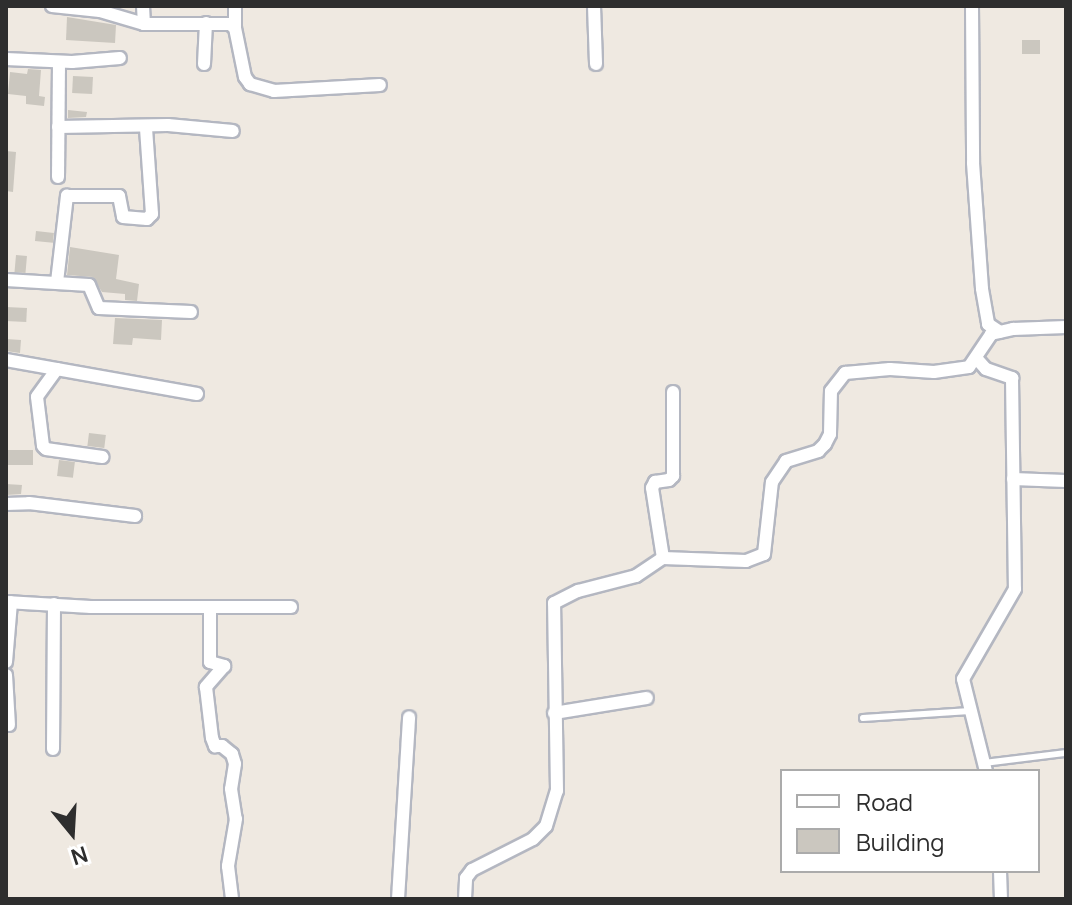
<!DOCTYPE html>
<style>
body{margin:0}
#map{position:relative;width:1072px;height:905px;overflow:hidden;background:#efe9e1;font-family:Manrope,sans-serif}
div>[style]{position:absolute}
.building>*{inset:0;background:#cbc7bf;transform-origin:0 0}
.roads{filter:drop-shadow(2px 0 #b4b7c1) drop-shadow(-2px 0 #b4b7c1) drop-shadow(0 2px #b4b7c1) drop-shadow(0 -2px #b4b7c1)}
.service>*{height:6px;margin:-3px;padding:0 3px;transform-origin:3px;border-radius:3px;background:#fff}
.minor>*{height:12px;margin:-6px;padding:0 6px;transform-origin:6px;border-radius:6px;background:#fff}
span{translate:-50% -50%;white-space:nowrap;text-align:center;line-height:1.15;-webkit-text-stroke:6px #fff;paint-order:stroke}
.frame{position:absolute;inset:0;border:8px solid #2e2e2e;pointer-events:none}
.legend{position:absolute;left:780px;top:769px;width:260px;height:104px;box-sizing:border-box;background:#fff;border:2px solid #ababab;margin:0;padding:10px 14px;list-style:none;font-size:24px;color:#2e2e2e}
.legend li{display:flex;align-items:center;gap:16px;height:40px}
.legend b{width:40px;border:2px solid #ababab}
.north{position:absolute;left:32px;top:793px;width:80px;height:80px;-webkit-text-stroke:6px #fff;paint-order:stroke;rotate:162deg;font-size:22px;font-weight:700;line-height:32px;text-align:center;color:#2e2e2e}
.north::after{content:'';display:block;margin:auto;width:28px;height:36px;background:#2e2e2e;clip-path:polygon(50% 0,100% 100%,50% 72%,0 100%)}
</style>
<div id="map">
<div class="building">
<i style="clip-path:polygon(67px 17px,116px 25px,115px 43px,66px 40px)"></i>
<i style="left:1022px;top:40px;width:18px;height:14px"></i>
<i style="clip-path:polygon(28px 69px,41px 70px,39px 96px,45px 97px,44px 106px,26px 104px,26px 96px,8px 94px,10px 72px,27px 74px)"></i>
<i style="left:73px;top:76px;width:20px;height:17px;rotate:3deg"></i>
<i style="clip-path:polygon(68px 110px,87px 112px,86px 117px,68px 118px)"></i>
<i style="clip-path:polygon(6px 151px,16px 152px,13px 192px,6px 191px)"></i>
<i style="left:36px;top:231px;width:18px;height:10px;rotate:6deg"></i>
<i style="clip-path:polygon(70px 247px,119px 255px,116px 279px,139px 284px,137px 301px,125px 300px,125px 294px,102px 292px,93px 277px,67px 275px)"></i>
<i style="left:16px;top:255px;width:11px;height:17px;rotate:5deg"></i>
<i style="left:6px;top:307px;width:21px;height:14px;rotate:3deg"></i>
<i style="clip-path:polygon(115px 318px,162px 320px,161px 340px,133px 338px,132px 345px,113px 344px)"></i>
<i style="clip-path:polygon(6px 339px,21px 340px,20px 353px,6px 351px)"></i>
<i style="left:89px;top:433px;width:17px;height:13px;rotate:7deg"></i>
<i style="left:6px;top:450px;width:27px;height:15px"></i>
<i style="left:59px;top:460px;width:16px;height:16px;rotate:7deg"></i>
<i style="clip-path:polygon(6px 484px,22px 485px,21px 494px,6px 495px)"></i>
</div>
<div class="roads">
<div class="service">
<i style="left:863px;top:718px;width:107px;rotate:-3.7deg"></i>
<i style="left:984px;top:763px;width:83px;rotate:-7deg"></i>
</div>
<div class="minor">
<i style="left:52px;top:6px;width:48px;rotate:5.9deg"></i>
<i style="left:100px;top:11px;width:46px;rotate:16.5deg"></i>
<i style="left:144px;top:24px;width:86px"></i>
<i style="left:230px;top:24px;width:6px;rotate:39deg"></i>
<i style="left:235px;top:28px;width:50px;rotate:78.5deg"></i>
<i style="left:245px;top:77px;width:9px;rotate:54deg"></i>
<i style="left:250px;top:84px;width:25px;rotate:16deg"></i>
<i style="left:274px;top:91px;width:106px;rotate:-3.2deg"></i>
<i style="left:143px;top:6px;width:18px;rotate:87deg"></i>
<i style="left:594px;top:6px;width:58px;rotate:88deg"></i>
<i style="left:972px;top:6px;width:157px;rotate:89.6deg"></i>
<i style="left:973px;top:163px;width:126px;rotate:85.9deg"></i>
<i style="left:982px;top:289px;width:36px;rotate:80deg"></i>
<i style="left:988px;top:324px;width:14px;rotate:34deg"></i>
<i style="left:235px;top:28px;width:22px;rotate:-90deg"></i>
<i style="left:6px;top:59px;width:66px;rotate:2.6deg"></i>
<i style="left:72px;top:62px;width:48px;rotate:-4.8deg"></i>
<i style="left:204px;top:64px;width:41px;rotate:-87.2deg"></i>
<i style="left:58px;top:127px;width:110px;rotate:-1deg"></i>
<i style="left:168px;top:125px;width:65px;rotate:5.3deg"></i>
<i style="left:58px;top:177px;width:115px;rotate:-89.5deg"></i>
<i style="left:6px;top:280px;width:83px;rotate:3.4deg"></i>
<i style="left:89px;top:285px;width:25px;rotate:67deg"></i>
<i style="left:99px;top:308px;width:92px;rotate:2.5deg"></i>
<i style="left:57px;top:282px;width:87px;rotate:-83.4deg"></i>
<i style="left:67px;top:196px;width:52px"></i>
<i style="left:119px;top:196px;width:21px;rotate:79deg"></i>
<i style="left:123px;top:217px;width:24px;rotate:5deg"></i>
<i style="left:147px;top:219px;width:7px;rotate:-45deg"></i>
<i style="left:152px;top:214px;width:86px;rotate:-94deg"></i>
<i style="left:977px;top:359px;width:13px;rotate:48deg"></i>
<i style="left:986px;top:369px;width:28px;rotate:19deg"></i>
<i style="left:1012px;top:378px;width:211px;rotate:89.2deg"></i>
<i style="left:1015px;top:589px;width:104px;rotate:120deg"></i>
<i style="left:963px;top:679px;width:95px;rotate:76deg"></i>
<i style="left:6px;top:360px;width:194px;rotate:10.1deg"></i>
<i style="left:57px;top:369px;width:34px;rotate:126deg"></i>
<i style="left:37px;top:397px;width:49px;rotate:83deg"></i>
<i style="left:43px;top:446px;width:4px;rotate:45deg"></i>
<i style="left:46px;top:449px;width:57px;rotate:8.1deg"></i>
<i style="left:1013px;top:479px;width:53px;rotate:2.2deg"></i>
<i style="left:6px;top:504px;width:23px;rotate:-2deg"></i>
<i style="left:29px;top:503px;width:107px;rotate:7deg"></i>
<i style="left:663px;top:558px;width:71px;rotate:-98.9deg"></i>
<i style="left:652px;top:488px;width:7px;rotate:-63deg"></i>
<i style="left:655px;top:482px;width:14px;rotate:-8deg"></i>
<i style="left:669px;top:480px;width:6px;rotate:-45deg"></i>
<i style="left:673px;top:476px;width:84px;rotate:-90deg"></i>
<i style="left:6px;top:602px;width:85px;rotate:3.4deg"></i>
<i style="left:91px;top:607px;width:200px"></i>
<i style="left:210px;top:607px;width:55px;rotate:90deg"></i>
<i style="left:210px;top:662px;width:15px;rotate:16deg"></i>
<i style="left:224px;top:666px;width:28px;rotate:131deg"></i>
<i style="left:206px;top:687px;width:51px;rotate:83.3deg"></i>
<i style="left:212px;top:738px;width:9px;rotate:69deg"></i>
<i style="left:215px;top:746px;width:7px"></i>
<i style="left:222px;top:746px;width:13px;rotate:39deg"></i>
<i style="left:232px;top:754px;width:10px;rotate:73deg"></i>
<i style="left:235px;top:764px;width:25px;rotate:99deg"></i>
<i style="left:231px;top:789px;width:30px;rotate:81deg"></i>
<i style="left:236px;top:819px;width:48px;rotate:99.7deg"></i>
<i style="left:228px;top:866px;width:33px;rotate:83deg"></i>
<i style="left:6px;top:662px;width:60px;rotate:-85.2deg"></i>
<i style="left:6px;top:675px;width:50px;rotate:86.6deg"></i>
<i style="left:554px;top:713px;width:94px;rotate:-9.2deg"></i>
<i style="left:53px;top:749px;width:145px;rotate:-89.6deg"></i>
<i style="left:1000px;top:871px;width:28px;rotate:88deg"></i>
<i style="left:398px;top:899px;width:182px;rotate:-86.5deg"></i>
<i style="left:465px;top:899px;width:21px;rotate:-87deg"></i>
<i style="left:466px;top:878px;width:10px;rotate:-53deg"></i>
<i style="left:472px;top:870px;width:68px;rotate:-26.9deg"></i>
<i style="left:533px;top:839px;width:18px;rotate:-45deg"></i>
<i style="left:546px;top:826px;width:37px;rotate:-73deg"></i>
<i style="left:557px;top:791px;width:188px;rotate:-90.9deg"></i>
<i style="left:554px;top:603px;width:27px;rotate:-27deg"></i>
<i style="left:578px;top:591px;width:60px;rotate:-14.5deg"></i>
<i style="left:636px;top:576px;width:32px;rotate:-34deg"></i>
<i style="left:663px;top:558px;width:83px;rotate:2.1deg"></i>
<i style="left:746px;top:561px;width:19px;rotate:-21deg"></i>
<i style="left:764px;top:554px;width:72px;rotate:-83.7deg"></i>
<i style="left:772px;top:482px;width:25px;rotate:-56deg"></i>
<i style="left:786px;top:461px;width:34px;rotate:-17deg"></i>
<i style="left:818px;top:451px;width:10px;rotate:-45deg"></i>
<i style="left:825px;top:444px;width:11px;rotate:-63deg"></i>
<i style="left:830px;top:434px;width:43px;rotate:-88.7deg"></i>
<i style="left:831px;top:391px;width:23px;rotate:-52deg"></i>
<i style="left:845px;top:373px;width:45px;rotate:-5.1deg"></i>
<i style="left:890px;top:369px;width:44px;rotate:3.9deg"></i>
<i style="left:934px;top:372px;width:35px;rotate:-8deg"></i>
<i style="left:969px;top:367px;width:40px;rotate:-56deg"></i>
<i style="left:991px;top:334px;width:23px;rotate:-13deg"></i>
<i style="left:1013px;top:329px;width:53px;rotate:-2.2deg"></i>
</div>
</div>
<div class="frame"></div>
<ul class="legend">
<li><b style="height:10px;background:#fff"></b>Road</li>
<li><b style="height:22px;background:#cbc7bf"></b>Building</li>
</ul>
<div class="north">N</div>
</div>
